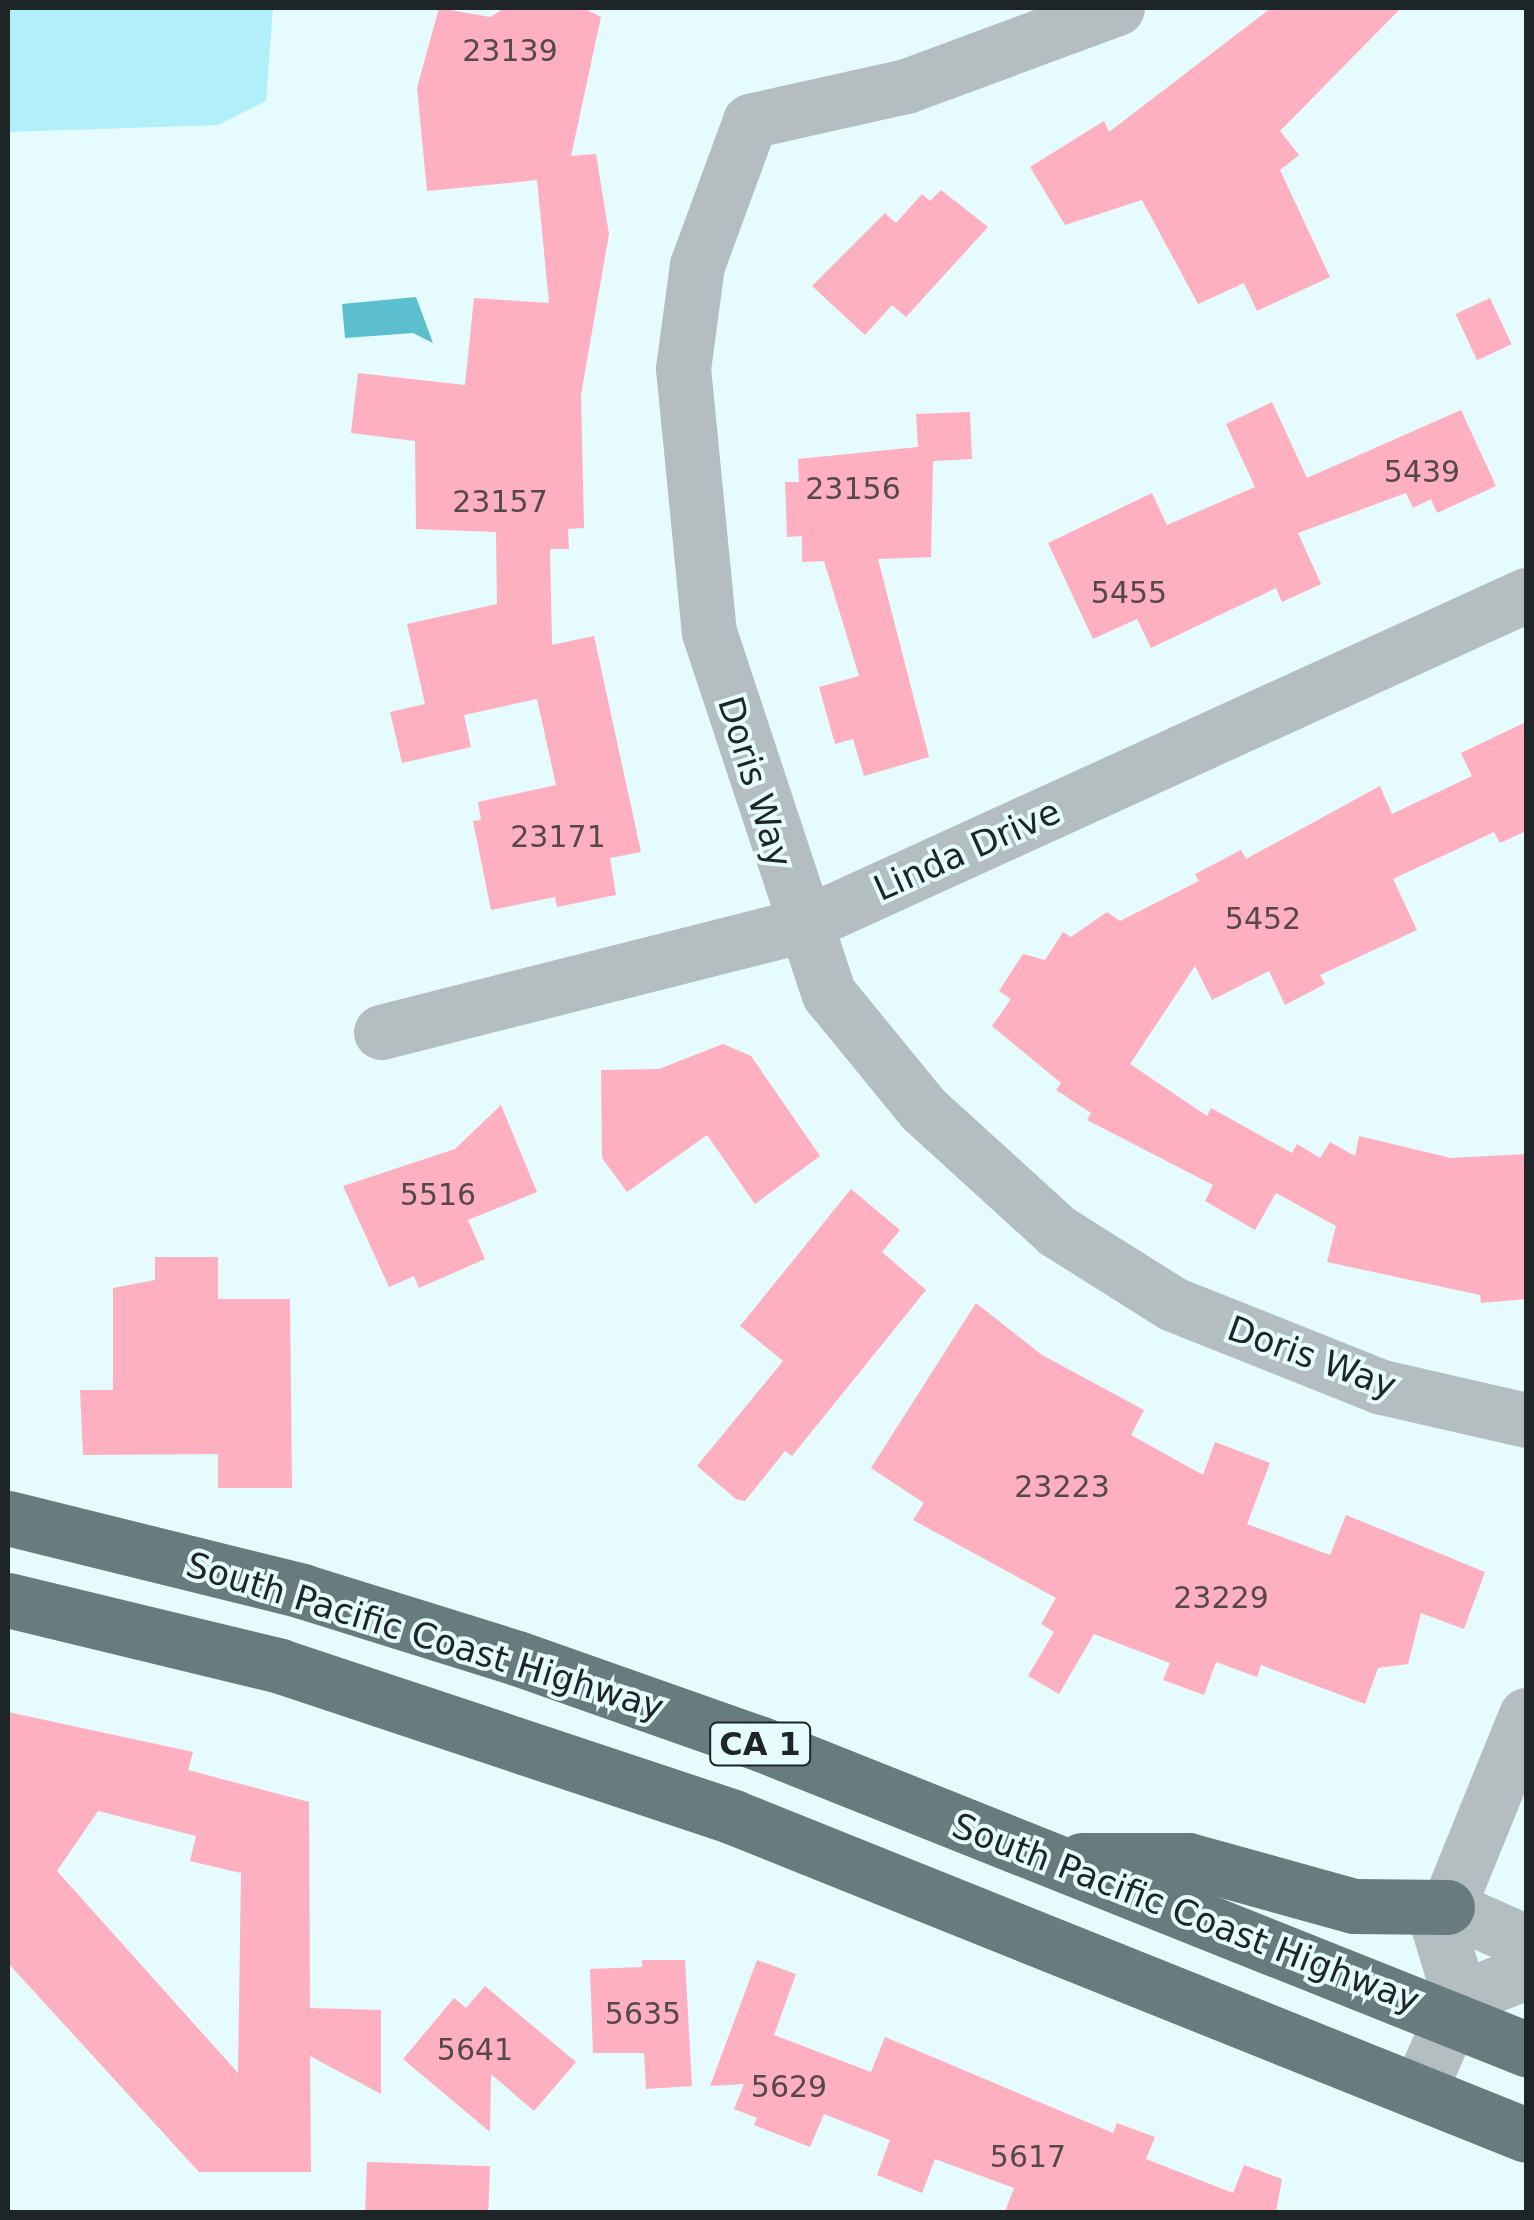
<!DOCTYPE html>
<style>
body{margin:0}
#map{position:relative;width:1534px;height:2220px;overflow:hidden;background:#e5fbfe;font-family:"DejaVu Sans",sans-serif}
div>[style]{position:absolute}
.green>*{inset:0;background:#b1f0fa}
.water>*{inset:0;background:#5bbfcd}
.building>*{inset:0;background:#feafc0;transform-origin:0 0}
.minor>*{height:55px;margin:-27.5px;padding:0 27.5px;transform-origin:27.5px;border-radius:27.5px;background:#b4bdbf}
.highway>*{height:55px;margin:-27.5px;padding:0 27.5px;transform-origin:27.5px;border-radius:27.5px;background:#687c7f}
span{translate:-50% -50%;white-space:nowrap;text-align:center;line-height:1.15;-webkit-text-stroke:8px #e5fbfe;paint-order:stroke}
.number-label{font-size:30px;color:#55484c}
.number-label span{-webkit-text-stroke-width:0}
.shield-label span{padding:2px 8px;background:#e5fbfe;border:2px solid;border-radius:8px;-webkit-text-stroke-width:0}
.shield-label{font-size:32px;color:#1d2526;font-weight:700}
.street-label{font-size:35px;color:#1d2526}
.frame{position:absolute;inset:0;border:10px solid #1d2526;pointer-events:none}
</style>
<div id="map">
<div class="green">
<i style="clip-path:polygon(8px 8px,273px 8px,266px 101px,218px 125px,8px 132px)"></i>
</div>
<div class="water">
<i style="clip-path:polygon(416px 297px,433px 343px,413px 333px,345px 338px,342px 304px)"></i>
</div>
<div class="building">
<i style="clip-path:polygon(439px 8px,490px 17px,505px 8px,583px 8px,601px 17px,571px 156px,596px 154px,609px 234px,581px 395px,584px 528px,568px 529px,569px 549px,550px 549px,552px 645px,594px 636px,641px 852px,610px 858px,616px 895px,557px 907px,555px 897px,491px 910px,473px 821px,481px 820px,478px 802px,556px 785px,537px 699px,464px 715px,471px 747px,402px 763px,390px 712px,425px 704px,407px 624px,497px 604px,496px 532px,416px 529px,415px 441px,351px 433px,358px 373px,465px 385px,474px 298px,549px 303px,537px 180px,427px 191px,417px 88px)"></i>
<i style="clip-path:polygon(1271px 8px,1401px 8px,1280px 131px,1299px 155px,1280px 170px,1330px 277px,1257px 311px,1244px 283px,1198px 304px,1142px 200px,1065px 225px,1030px 167px,1104px 121px,1109px 132px)"></i>
<i style="clip-path:polygon(941px 190px,988px 227px,906px 317px,892px 305px,865px 335px,812px 286px,885px 213px,896px 223px,922px 194px,930px 201px)"></i>
<i style="left:1490px;top:298px;width:51px;height:38px;rotate:65deg"></i>
<i style="clip-path:polygon(1272px 402px,1307px 478px,1461px 410px,1496px 486px,1437px 513px,1431px 499px,1413px 508px,1406px 493px,1298px 533px,1321px 584px,1282px 602px,1276px 588px,1151px 648px,1137px 619px,1093px 639px,1048px 543px,1152px 493px,1167px 525px,1255px 487px,1226px 424px)"></i>
<i style="clip-path:polygon(970px 412px,972px 459px,933px 461px,931px 557px,878px 559px,929px 757px,864px 776px,853px 739px,835px 744px,819px 687px,859px 676px,824px 561px,802px 562px,802px 536px,787px 537px,785px 482px,799px 482px,798px 459px,918px 447px,916px 414px)"></i>
<i style="clip-path:polygon(1526px 722px,1526px 831px,1500px 843px,1494px 832px,1393px 879px,1417px 930px,1320px 975px,1325px 984px,1285px 1005px,1269px 971px,1212px 1000px,1195px 966px,1130px 1064px,1207px 1116px,1211px 1108px,1292px 1153px,1297px 1144px,1320px 1158px,1330px 1142px,1355px 1156px,1359px 1136px,1451px 1158px,1526px 1154px,1526px 1299px,1481px 1303px,1480px 1295px,1327px 1262px,1336px 1226px,1276px 1193px,1255px 1230px,1205px 1201px,1213px 1185px,1087px 1120px,1091px 1113px,1056px 1090px,1061px 1083px,992px 1026px,1011px 999px,999px 991px,1023px 954px,1045px 960px,1063px 932px,1071px 937px,1107px 912px,1120px 921px,1199px 881px,1195px 874px,1241px 850px,1246px 859px,1380px 786px,1392px 814px,1472px 776px,1461px 753px)"></i>
<i style="clip-path:polygon(723px 1044px,751px 1056px,820px 1156px,755px 1204px,707px 1135px,627px 1192px,602px 1158px,601px 1070px,659px 1069px)"></i>
<i style="clip-path:polygon(501px 1105px,537px 1192px,468px 1220px,485px 1259px,419px 1288px,414px 1276px,389px 1287px,343px 1186px,455px 1149px)"></i>
<i style="clip-path:polygon(851px 1189px,900px 1230px,882px 1252px,926px 1290px,792px 1456px,785px 1451px,745px 1501px,736px 1499px,697px 1466px,783px 1361px,740px 1326px)"></i>
<i style="clip-path:polygon(155px 1257px,218px 1257px,218px 1299px,290px 1299px,292px 1488px,218px 1488px,218px 1454px,83px 1455px,80px 1390px,113px 1390px,113px 1288px,155px 1280px)"></i>
<i style="clip-path:polygon(976px 1303px,1042px 1355px,1144px 1410px,1131px 1435px,1203px 1475px,1215px 1442px,1270px 1463px,1247px 1524px,1330px 1555px,1346px 1515px,1485px 1572px,1464px 1629px,1421px 1613px,1408px 1664px,1378px 1668px,1365px 1704px,1261px 1665px,1257px 1677px,1216px 1662px,1204px 1695px,1163px 1680px,1170px 1663px,1094px 1634px,1059px 1694px,1028px 1676px,1054px 1632px,1041px 1624px,1056px 1598px,913px 1520px,924px 1503px,871px 1468px)"></i>
<i style="clip-path:polygon(evenodd,8px 1712px,193px 1752px,188px 1770px,309px 1802px,310px 2008px,381px 2010px,381px 2094px,310px 2056px,311px 2172px,199px 2172px,8px 1963px,8px 1712px,98px 1811px,196px 1836px,190px 1861px,241px 1873px,238px 2073px,57px 1871px,98px 1811px)"></i>
<i style="clip-path:polygon(642px 1960px,685px 1960px,692px 2086px,646px 2089px,644px 2053px,593px 2053px,590px 1969px,642px 1967px)"></i>
<i style="clip-path:polygon(757px 1960px,796px 1974px,774px 2035px,871px 2072px,885px 2037px,1113px 2133px,1117px 2123px,1155px 2137px,1146px 2159px,1233px 2193px,1244px 2165px,1282px 2179px,1276px 2212px,1005px 2212px,1014px 2188px,935px 2159px,922px 2193px,877px 2175px,890px 2140px,824px 2114px,810px 2147px,754px 2125px,757px 2118px,734px 2109px,744px 2084px,710px 2086px)"></i>
<i style="clip-path:polygon(485px 1986px,576px 2062px,534px 2111px,491px 2074px,490px 2132px,403px 2059px,454px 1998px,466px 2008px)"></i>
<i style="left:367px;top:2162px;width:123px;height:50px;rotate:2deg"></i>
</div>
<div class="minor">
<i style="left:1117px;top:8px;width:225px;rotate:159.7deg"></i>
<i style="left:906px;top:86px;width:160px;rotate:167.4deg"></i>
<i style="left:750px;top:121px;width:153px;rotate:110.2deg"></i>
<i style="left:697px;top:265px;width:104px;rotate:97.7deg"></i>
<i style="left:683px;top:368px;width:265px;rotate:84.4deg"></i>
<i style="left:709px;top:632px;width:381px;rotate:71.7deg"></i>
<i style="left:829px;top:994px;width:149px;rotate:50.7deg"></i>
<i style="left:923px;top:1109px;width:181px;rotate:42.3deg"></i>
<i style="left:1057px;top:1231px;width:137px;rotate:32.2deg"></i>
<i style="left:1173px;top:1304px;width:225px;rotate:21.7deg"></i>
<i style="left:1382px;top:1387px;width:148px;rotate:12.9deg"></i>
<i style="left:381px;top:1032px;width:432px;rotate:-14.2deg"></i>
<i style="left:800px;top:926px;width:798px;rotate:-24.51deg"></i>
<i style="left:1447px;top:1907px;width:86px;rotate:23.9deg"></i>
<i style="left:1460px;top:1998px;width:71px;rotate:-21.5deg"></i>
<i style="left:1420px;top:2088px;width:98px;rotate:-66deg"></i>
<i style="left:1460px;top:1998px;width:72px;rotate:-106.9deg"></i>
<i style="left:1439px;top:1929px;width:231px;rotate:-67.9deg"></i>
</div>
<div class="highway">
<i style="left:8px;top:1518px;width:303px;rotate:13.9deg"></i>
<i style="left:302px;top:1591px;width:225px;rotate:17.3deg"></i>
<i style="left:517px;top:1658px;width:259px;rotate:19.4deg"></i>
<i style="left:761px;top:1744px;width:824px;rotate:21.74deg"></i>
<i style="left:8px;top:1600px;width:280px;rotate:13.6deg"></i>
<i style="left:280px;top:1666px;width:478px;rotate:18.4deg"></i>
<i style="left:733px;top:1817px;width:854px;rotate:21.85deg"></i>
<i style="left:1082px;top:1860px;width:106px"></i>
<i style="left:1188px;top:1860px;width:172px;rotate:15.5deg"></i>
<i style="left:1354px;top:1906px;width:93px;rotate:0.6deg"></i>
</div>
<div class="number-label">
<span style="left:510px;top:51px">23139</span>
<span style="left:1422px;top:472px">5439</span>
<span style="left:853px;top:489px">23156</span>
<span style="left:500px;top:502px">23157</span>
<span style="left:1129px;top:593px">5455</span>
<span style="left:558px;top:837px">23171</span>
<span style="left:1263px;top:919px">5452</span>
<span style="left:438px;top:1195px">5516</span>
<span style="left:1062px;top:1487px">23223</span>
<span style="left:1221px;top:1598px">23229</span>
<span style="left:643px;top:2014px">5635</span>
<span style="left:475px;top:2050px">5641</span>
<span style="left:789px;top:2087px">5629</span>
<span style="left:1028px;top:2157px">5617</span>
</div>
<div class="shield-label">
<span style="left:760px;top:1744px">CA 1</span>
</div>
<div class="street-label">
<span style="left:755px;top:782px;rotate:73deg">Doris Way</span>
<span style="left:967px;top:850px;rotate:-24deg">Linda Drive</span>
<span style="left:1312px;top:1357px;rotate:20deg">Doris Way</span>
<span style="left:425px;top:1636px;rotate:17deg">South Pacific Coast Highway</span>
<span style="left:1186px;top:1913px;rotate:21deg">South Pacific Coast Highway</span>
</div>
<div class="frame"></div>
</div>
